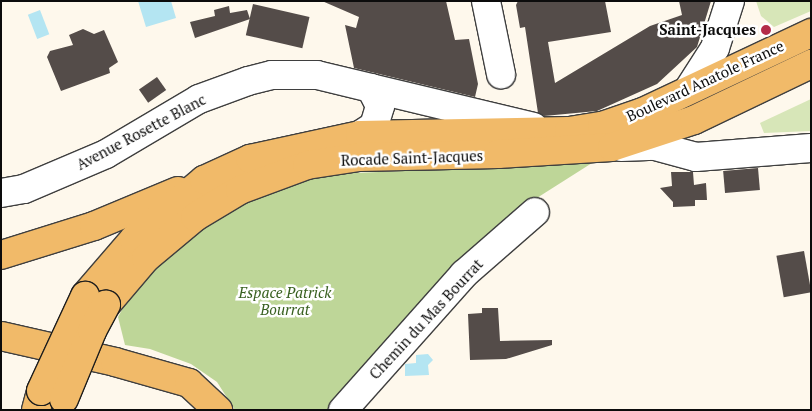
<!DOCTYPE html>
<style>
body{margin:0}
#map{position:relative;width:812px;height:411px;overflow:hidden;background:#fef8ec;font-family:"PT Serif",serif}
div>[style]{position:absolute}
.green>*{inset:0;background:#d7e6b8}
.forest>*{inset:0;background:#bed698}
.water>*{inset:0;background:#b4e5f2;transform-origin:0 0}
.building>*{inset:0;background:#544c49;transform-origin:0 0}
.roads{filter:drop-shadow(1px 0 #3f3f3f) drop-shadow(-1px 0 #3f3f3f) drop-shadow(0 1px #3f3f3f) drop-shadow(0 -1px #3f3f3f)}
.minor>*{height:28px;margin:-14px;padding:0 14px;transform-origin:14px;border-radius:14px;background:#fff}
.major>*{height:28px;margin:-14px;padding:0 14px;transform-origin:14px;border-radius:14px;background:#f1ba69}
.bridges{filter:drop-shadow(1px 0 #1d1d1d) drop-shadow(-1px 0 #1d1d1d) drop-shadow(0 1px #1d1d1d) drop-shadow(0 -1px #1d1d1d)}
.major-bridge>*{height:28px;margin:-14px;padding:0 14px;transform-origin:14px;border-radius:14px;background:#f1ba69}
.dots>*{width:14px;height:14px;translate:-50% -50%;box-sizing:border-box;border:2px solid #fff;border-radius:50%}
span{translate:-50% -50%;white-space:nowrap;text-align:center;line-height:1.15;-webkit-text-stroke:5px #fff;paint-order:stroke}
.poi-label{font-size:15px;color:#0c0c0c;font-weight:700}
.right{translate:-100% -50%;text-align:right}
.street-label{font-size:15px;color:#0c0c0c}
.park-label{font-size:15px;color:#386020;font-style:italic}
.frame{position:absolute;inset:0;border:2px solid #0c0c0c;pointer-events:none}
</style>
<div id="map">
<div class="green">
<i style="clip-path:polygon(756px 1px,811px 1px,811px 11px,774px 27px,761px 16px)"></i>
<i style="clip-path:polygon(811px 99px,811px 131px,764px 133px,760px 123px)"></i>
</div>
<div class="forest">
<i style="clip-path:polygon(592px 163px,540px 196px,446px 277px,332px 410px,235px 410px,217px 382px,191px 364px,150px 349px,125px 345px,118px 317px,133px 290px,185px 240px,241px 204px,297px 182px,331px 174px)"></i>
</div>
<div class="water">
<i style="clip-path:polygon(138px 1px,171px 1px,176px 18px,146px 27px)"></i>
<i style="left:40px;top:10px;width:26px;height:13px;rotate:69deg"></i>
<i style="clip-path:polygon(428px 354px,433px 360px,428px 365px,429px 375px,405px 376px,405px 364px,416px 363px,416px 355px)"></i>
</div>
<div class="building">
<i style="clip-path:polygon(322px 1px,446px 1px,455px 40px,469px 39px,478px 84px,475px 97px,354px 68px,345px 25px,356px 28px,359px 17px)"></i>
<i style="clip-path:polygon(518px 1px,605px 1px,611px 32px,548px 42px,555px 83px,650px 26px,682px 15px,679px 1px,711px 1px,697px 47px,657px 84px,597px 111px,544px 116px,538px 113px,525px 27px,520px 28px,516px 5px)"></i>
<i style="left:253px;top:4px;width:58px;height:32px;rotate:13deg"></i>
<i style="clip-path:polygon(229px 6px,230px 13px,247px 10px,250px 19px,195px 38px,190px 22px,215px 16px,214px 10px)"></i>
<i style="clip-path:polygon(83px 29px,94px 34px,104px 30px,118px 62px,109px 68px,110px 73px,61px 91px,47px 57px,50px 51px,73px 45px,69px 35px)"></i>
<i style="left:157px;top:77px;width:16px;height:22px;rotate:55deg"></i>
<i style="left:758px;top:168px;width:22px;height:35px;rotate:85deg"></i>
<i style="clip-path:polygon(671px 172px,693px 172px,694px 185px,706px 183px,707px 200px,695px 200px,695px 206px,673px 207px,673px 202px,660px 188px,672px 186px)"></i>
<i style="left:804px;top:251px;width:42px;height:28px;rotate:80deg"></i>
<i style="clip-path:polygon(482px 308px,498px 308px,500px 341px,552px 340px,552px 345px,506px 359px,470px 360px,468px 314px,482px 313px)"></i>
</div>
<div class="roads">
<div class="minor">
<i style="left:486px;top:1px;width:75px;rotate:78.4deg"></i>
<i style="left:690px;top:87px;width:46px;rotate:-57.3deg"></i>
<i style="left:715px;top:48px;width:49px;rotate:-72.3deg"></i>
<i style="left:360px;top:135px;width:17px;rotate:-33deg"></i>
<i style="left:374px;top:126px;width:21px;rotate:-73deg"></i>
<i style="left:380px;top:106px;width:20px;rotate:-117deg"></i>
<i style="left:371px;top:88px;width:167px;rotate:13.5deg"></i>
<i style="left:621px;top:147px;width:34px;rotate:-2deg"></i>
<i style="left:655px;top:146px;width:42px;rotate:15deg"></i>
<i style="left:696px;top:157px;width:115px;rotate:-4.5deg"></i>
<i style="left:1px;top:193px;width:23px;rotate:-10deg"></i>
<i style="left:24px;top:189px;width:89px;rotate:-23.1deg"></i>
<i style="left:106px;top:154px;width:108px;rotate:-30.6deg"></i>
<i style="left:199px;top:99px;width:52px;rotate:-20.2deg"></i>
<i style="left:248px;top:81px;width:25px;rotate:-14deg"></i>
<i style="left:272px;top:75px;width:45px"></i>
<i style="left:317px;top:75px;width:56px;rotate:13.5deg"></i>
<i style="left:343px;top:410px;width:182px;rotate:-48.3deg"></i>
<i style="left:464px;top:274px;width:94px;rotate:-41.1deg"></i>
</div>
<div class="major">
<i style="left:1px;top:255px;width:97px;rotate:-17.3deg"></i>
<i style="left:94px;top:226px;width:91px;rotate:-22.6deg"></i>
<i style="left:85px;top:296px;width:75px;rotate:-49.3deg"></i>
<i style="left:134px;top:239px;width:92px;rotate:-40.1deg"></i>
<i style="left:204px;top:180px;width:51px;rotate:-24.5deg"></i>
<i style="left:250px;top:159px;width:113px;rotate:-12.3deg"></i>
<i style="left:360px;top:135px;width:209px;rotate:-1.1deg"></i>
<i style="left:569px;top:131px;width:33px;rotate:-9deg"></i>
<i style="left:602px;top:126px;width:43px;rotate:-18.9deg"></i>
<i style="left:643px;top:112px;width:186px;rotate:-25.2deg"></i>
<i style="left:106px;top:305px;width:62px;rotate:-49.6deg"></i>
<i style="left:146px;top:258px;width:64px;rotate:-39.9deg"></i>
<i style="left:195px;top:217px;width:52px;rotate:-31deg"></i>
<i style="left:240px;top:190px;width:72px;rotate:-20.5deg"></i>
<i style="left:307px;top:165px;width:53px;rotate:-8.7deg"></i>
<i style="left:359px;top:157px;width:139px;rotate:-1.2deg"></i>
<i style="left:498px;top:154px;width:114px;rotate:-3.5deg"></i>
<i style="left:612px;top:147px;width:86px;rotate:-18.2deg"></i>
<i style="left:694px;top:120px;width:130px;rotate:-25.6deg"></i>
<i style="left:1px;top:336px;width:117px;rotate:12.8deg"></i>
<i style="left:115px;top:362px;width:77px;rotate:15.8deg"></i>
<i style="left:189px;top:383px;width:40px;rotate:43deg"></i>
<i style="left:36px;top:410px;width:20px;rotate:-75deg"></i>
</div>
</div>
<div class="bridges">
<div class="major-bridge">
<i style="left:41px;top:391px;width:105px;rotate:-65.1deg"></i>
<i style="left:64px;top:399px;width:74px;rotate:-67.6deg"></i>
<i style="left:92px;top:331px;width:30px;rotate:-62deg"></i>
</div>
</div>
<div class="dots">
<i style="left:766px;top:30px;background:#b42c48"></i>
</div>
<div class="poi-label">
<span class="right" style="left:756px;top:30px">Saint-Jacques</span>
</div>
<div class="street-label">
<span style="left:705px;top:81px;rotate:-25deg">Boulevard Anatole France</span>
<span style="left:141px;top:132px;rotate:-28deg">Avenue Rosette Blanc</span>
<span style="left:412px;top:158px;rotate:-2deg">Rocade Saint-Jacques</span>
<span style="left:426px;top:319px;rotate:-47deg">Chemin du Mas Bourrat</span>
</div>
<div class="park-label">
<span style="left:285px;top:301px">Espace Patrick<br>Bourrat</span>
</div>
<div class="frame"></div>
</div>
